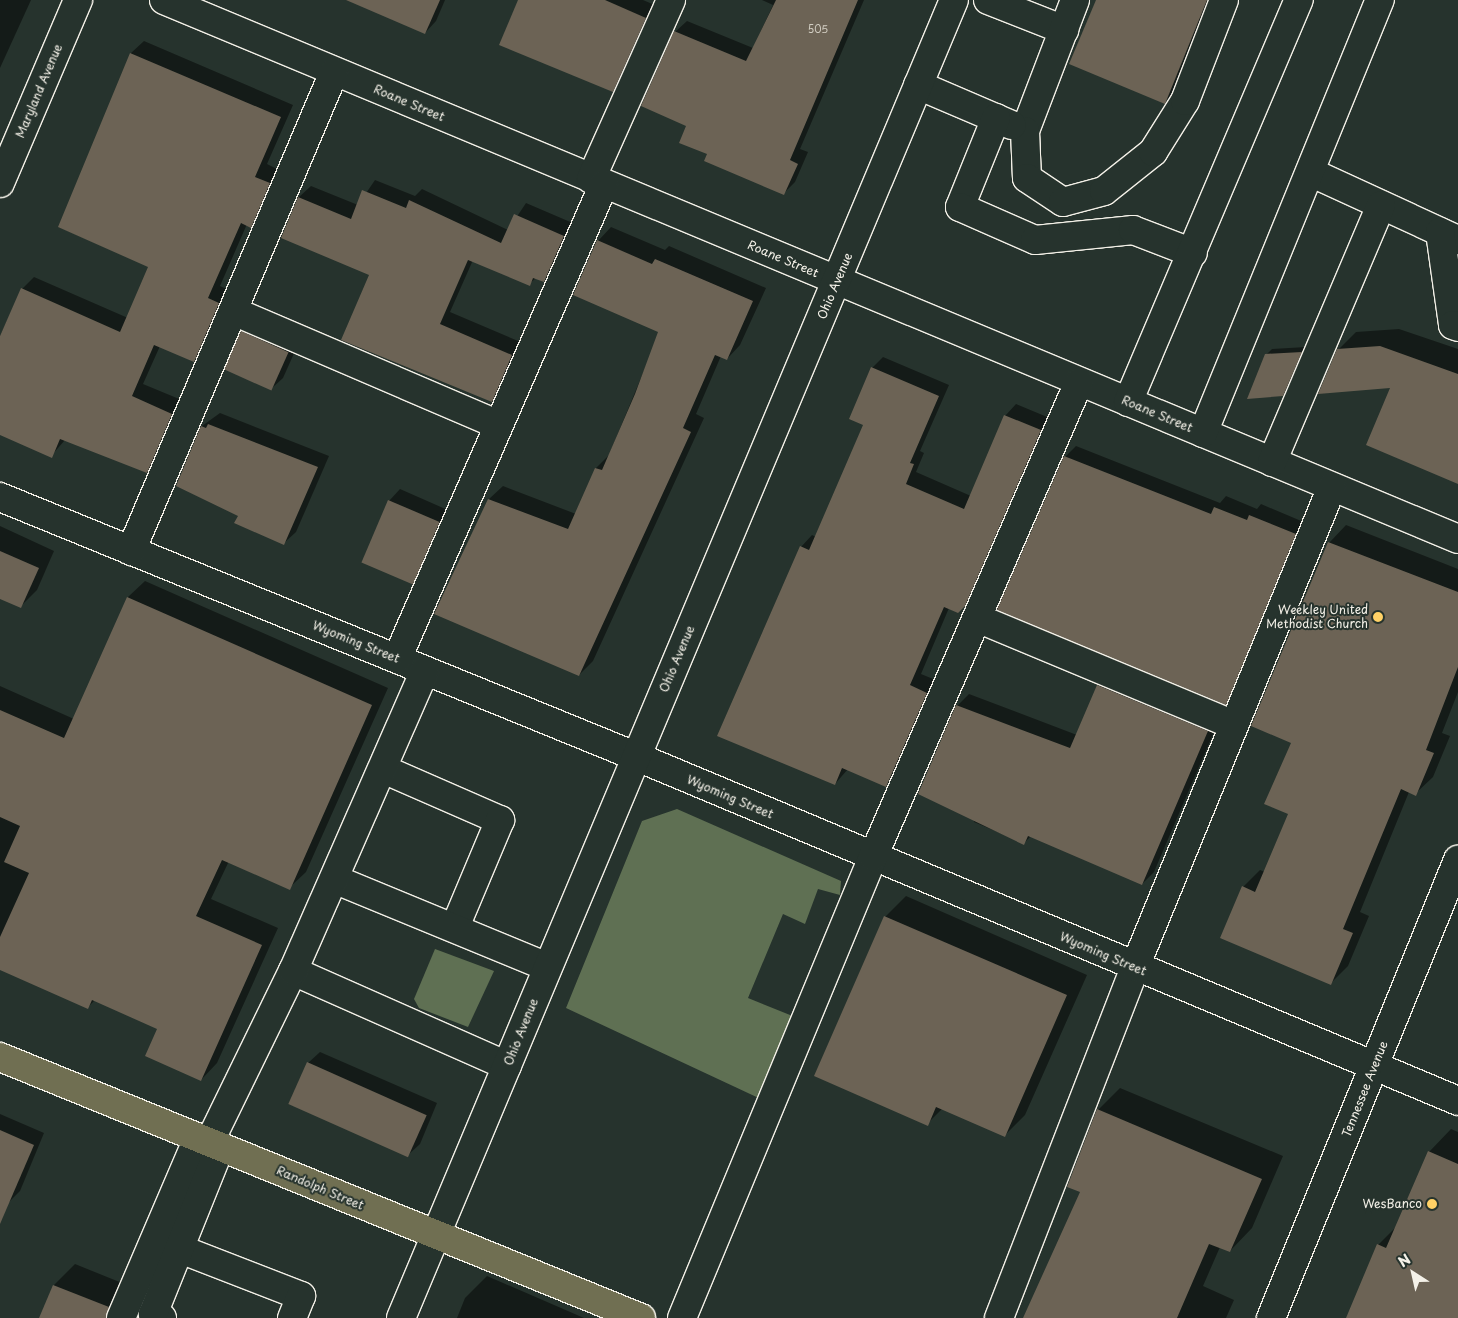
<!DOCTYPE html>
<style>
body{margin:0}
#map{position:relative;width:1458px;height:1318px;overflow:hidden;background:#26332d;font-family:"Playpen Sans",sans-serif}
div>[style]{position:absolute}
.green>*{inset:0;background:#5f7053}
.shadow>*{inset:0;background:#0007}
.building>*{inset:0;background:#6c6355;transform-origin:0 0}
.roads{filter:drop-shadow(1px 0 #f4f1e8) drop-shadow(-1px 0 #f4f1e8) drop-shadow(0 1px #f4f1e8) drop-shadow(0 -1px #f4f1e8)}
.minor>*{height:28px;margin:-14px;padding:0 14px;transform-origin:14px;border-radius:14px;background:#26332d}
.major>*{height:28px;margin:-14px;padding:0 14px;transform-origin:14px;border-radius:14px;background:#706f52}
.dots>*{width:14px;height:14px;translate:-50% -50%;box-sizing:border-box;border:2px solid #26332d;border-radius:50%}
span{translate:-50% -50%;white-space:nowrap;text-align:center;line-height:1.15;-webkit-text-stroke:4px #26332d;paint-order:stroke}
.number-label{font-size:10px;color:#d2cec3}
.number-label span{-webkit-text-stroke-width:0}
.street-label{font-size:12px;color:#f4f1e8}
.poi-label{font-size:12px;color:#f4f1e8}
.right{translate:-100% -50%;text-align:right}
.north{position:absolute;left:1388px;top:1248px;width:50px;height:50px;-webkit-text-stroke:4px #26332d;paint-order:stroke;rotate:325deg;font-size:14px;font-weight:700;line-height:20px;text-align:center;color:#f4f1e8}
.north::after{content:'';display:block;margin:auto;width:18px;height:22px;background:#f4f1e8;clip-path:polygon(50% 0,100% 100%,50% 72%,0 100%)}
</style>
<div id="map">
<div class="green">
<i style="clip-path:polygon(677px 809px,841px 881px,840px 895px,818px 889px,805px 924px,783px 914px,748px 998px,795px 1017px,765px 1101px,566px 1008px,642px 821px)"></i>
<i style="clip-path:polygon(435px 949px,494px 971px,468px 1027px,419px 1008px,414px 999px)"></i>
</div>
<div class="shadow">
<i style="clip-path:polygon(0 0,31px 0,0 68px)"></i>
<i style="clip-path:polygon(348px 0,445px 0,436px 21px,425px 33px)"></i>
<i style="clip-path:polygon(519px 0,643px 0,657px 6px,624px 79px,612px 91px)"></i>
<i style="clip-path:polygon(762px 0,864px 0,800px 149px,808px 152px,795px 182px,784px 193px,709px 154px,688px 125px,675px 32px,687px 21px,753px 48px,773px 5px)"></i>
<i style="clip-path:polygon(1097px 0,1216px 0,1182px 85px,1165px 102px)"></i>
<i style="clip-path:polygon(144px 41px,293px 105px,267px 164px,281px 171px,263px 214px,251px 226px,247px 224px,220px 286px,231px 291px,206px 348px,194px 361px,160px 346px,143px 384px,184px 401px,159px 459px,147px 472px,65px 440px,51px 456px,0 434px,0 336px,22px 289px,34px 277px,128px 318px,150px 267px,59px 227px,131px 53px)"></i>
<i style="clip-path:polygon(375px 180px,415px 196px,422px 189px,508px 230px,526px 203px,575px 224px,555px 269px,544px 281px,536px 278px,529px 284px,473px 260px,450px 312px,523px 343px,503px 389px,492px 401px,371px 275px,282px 237px,299px 197px,311px 186px,358px 205px)"></i>
<i style="clip-path:polygon(611px 227px,665px 250px,669px 246px,766px 288px,740px 345px,727px 359px,721px 356px,696px 414px,704px 418px,593px 661px,579px 675px,435px 613px,489px 499px,503px 486px,576px 514px,596px 468px,609px 455px,660px 332px,598px 241px)"></i>
<i style="clip-path:polygon(254px 321px,300px 340px,283px 378px,271px 389px,242px 332px)"></i>
<i style="clip-path:polygon(1399px 329px,1458px 349px,1458px 482px,1392px 387px,1338px 350px,1356px 332px)"></i>
<i style="clip-path:polygon(1306px 347px,1288px 390px,1282px 395px,1266px 355px,1272px 349px)"></i>
<i style="clip-path:polygon(883px 357px,949px 385px,920px 451px,924px 453px,916px 472px,971px 496px,1005px 416px,1016px 404px,1052px 419px,970px 600px,958px 612px,949px 608px,921px 674px,938px 681px,897px 774px,886px 785px,848px 769px,835px 784px,801px 547px,812px 535px,816px 537px,865px 424px,872px 368px)"></i>
<i style="clip-path:polygon(220px 413px,329px 456px,296px 532px,284px 543px,239px 515px,202px 426px)"></i>
<i style="clip-path:polygon(1076px 446px,1220px 503px,1226px 496px,1257px 509px,1261px 504px,1306px 523px,1237px 692px,1226px 703px,1065px 457px)"></i>
<i style="clip-path:polygon(400px 489px,450px 511px,424px 572px,412px 583px,389px 501px)"></i>
<i style="clip-path:polygon(1346px 525px,1458px 569px,1458px 692px,1442px 733px,1450px 736px,1433px 777px,1415px 794px,1409px 792px,1360px 912px,1369px 916px,1348px 966px,1331px 983px,1243px 887px,1260px 870px,1265px 872px,1290px 814px,1292px 743px,1329px 543px)"></i>
<i style="clip-path:polygon(0 526px,54px 551px,37px 590px,21px 606px,0 597px)"></i>
<i style="clip-path:polygon(145px 581px,388px 688px,306px 872px,289px 888px,229px 861px,211px 899px,278px 928px,217px 1063px,201px 1080px,159px 1028px,95px 1000px,88px 1007px,0 968px,0 686px,74px 719px,128px 597px)"></i>
<i style="clip-path:polygon(1110px 674px,1219px 720px,1154px 872px,1142px 884px,1031px 836px,1024px 843px,974px 822px,957px 706px,969px 694px,1077px 735px,1098px 686px)"></i>
<i style="clip-path:polygon(906px 896px,1087px 975px,1025px 1115px,1005px 1135px,943px 1108px,927px 1124px,885px 917px)"></i>
<i style="clip-path:polygon(320px 1052px,437px 1103px,420px 1144px,408px 1155px,308px 1063px)"></i>
<i style="clip-path:polygon(1120px 1088px,1283px 1156px,1252px 1228px,1230px 1251px,1220px 1247px,1203px 1286px,1234px 1300px,1226px 1318px,1026px 1318px,1082px 1192px,1098px 1110px)"></i>
<i style="clip-path:polygon(0 1114px,44px 1133px,20px 1191px,8px 1203px,0 1199px)"></i>
<i style="clip-path:polygon(1451px 1129px,1458px 1132px,1458px 1318px,1347px 1318px,1378px 1245px,1397px 1226px,1429px 1152px)"></i>
<i style="clip-path:polygon(75px 1264px,122px 1283px,108px 1318px,41px 1318px,54px 1285px)"></i>
<i style="clip-path:polygon(487px 1276px,584px 1318px,457px 1318px,465px 1298px)"></i>
</div>
<div class="building">
<i style="clip-path:polygon(346px 0,440px 0,425px 34px)"></i>
<i style="clip-path:polygon(518px 0,605px 0,646px 18px,613px 92px,499px 45px)"></i>
<i style="clip-path:polygon(776px 0,858px 0,790px 160px,798px 164px,784px 195px,704px 161px,707px 154px,679px 143px,686px 126px,641px 106px,674px 31px,746px 61px)"></i>
<i style="clip-path:polygon(1096px 0,1207px 0,1165px 104px,1069px 64px)"></i>
<i style="clip-path:polygon(130px 53px,281px 117px,255px 177px,270px 183px,251px 228px,241px 223px,208px 298px,219px 303px,194px 362px,154px 345px,132px 396px,172px 414px,147px 473px,60px 439px,52px 458px,0 435px,0 336px,21px 288px,120px 332px,148px 267px,58px 227px)"></i>
<i style="clip-path:polygon(362px 190px,406px 208px,409px 200px,501px 243px,514px 214px,564px 236px,544px 282px,533px 278px,530px 286px,468px 260px,440px 324px,512px 355px,492px 402px,341px 340px,369px 275px,281px 238px,298px 197px,351px 219px)"></i>
<i style="clip-path:polygon(597px 240px,652px 264px,655px 259px,753px 301px,727px 360px,715px 355px,683px 428px,691px 432px,579px 676px,434px 614px,488px 499px,568px 529px,595px 468px,602px 470px,635px 394px,658px 332px,573px 295px)"></i>
<i style="left:241px;top:331px;width:52px;height:42px;rotate:24deg"></i>
<i style="clip-path:polygon(1380px 346px,1458px 374px,1458px 484px,1366px 445px,1390px 388px,1318px 394px,1337px 349px)"></i>
<i style="clip-path:polygon(1302px 352px,1283px 396px,1247px 399px,1265px 354px)"></i>
<i style="clip-path:polygon(871px 367px,939px 396px,910px 463px,914px 464px,906px 484px,964px 509px,1004px 415px,1041px 430px,965px 606px,958px 613px,944px 607px,910px 685px,927px 693px,886px 787px,842px 768px,835px 785px,717px 736px,800px 546px,809px 550px,863px 425px,849px 419px)"></i>
<i style="clip-path:polygon(208px 424px,318px 467px,284px 545px,234px 523px,238px 516px,176px 486px,201px 426px,206px 428px)"></i>
<i style="clip-path:polygon(1064px 456px,1211px 514px,1214px 507px,1247px 520px,1249px 515px,1296px 534px,1226px 705px,997px 610px)"></i>
<i style="left:388px;top:500px;width:56px;height:68px;rotate:23deg"></i>
<i style="clip-path:polygon(1328px 542px,1458px 592px,1458px 667px,1426px 750px,1434px 753px,1416px 796px,1401px 789px,1343px 929px,1353px 933px,1331px 985px,1220px 938px,1242px 886px,1255px 892px,1288px 814px,1264px 804px,1291px 743px,1251px 726px)"></i>
<i style="clip-path:polygon(0 551px,39px 568px,21px 608px,0 599px)"></i>
<i style="clip-path:polygon(127px 597px,372px 705px,290px 890px,222px 860px,196px 916px,262px 945px,201px 1081px,145px 1056px,157px 1029px,92px 1000px,88px 1009px,0 970px,0 937px,29px 873px,4px 862px,20px 826px,0 817px,0 710px,64px 738px)"></i>
<i style="clip-path:polygon(1097px 685px,1208px 731px,1142px 885px,1028px 836px,1024px 845px,918px 794px,956px 705px,1070px 748px)"></i>
<i style="clip-path:polygon(884px 916px,1067px 995px,1005px 1137px,936px 1107px,928px 1126px,814px 1076px)"></i>
<i style="left:307px;top:1062px;width:131px;height:46px;rotate:24deg"></i>
<i style="clip-path:polygon(1097px 1109px,1262px 1179px,1230px 1252px,1209px 1244px,1177px 1318px,1023px 1318px,1080px 1192px,1067px 1187px)"></i>
<i style="clip-path:polygon(0 1130px,34px 1145px,0 1224px)"></i>
<i style="clip-path:polygon(1428px 1151px,1458px 1164px,1458px 1318px,1346px 1318px,1377px 1244px,1386px 1248px)"></i>
<i style="clip-path:polygon(53px 1285px,109px 1307px,106px 1318px,39px 1318px)"></i>
</div>
<div class="roads">
<div class="minor">
<i style="left:164px;top:0;width:1402px;rotate:22.61deg"></i>
<i style="left:988px;top:0;width:82px;rotate:21.5deg"></i>
<i style="left:1075px;top:0;width:140px;rotate:110.9deg"></i>
<i style="left:1025px;top:131px;width:47px;rotate:87.6deg"></i>
<i style="left:1027px;top:178px;width:43px;rotate:33.7deg"></i>
<i style="left:1063px;top:202px;width:42px;rotate:-15deg"></i>
<i style="left:1104px;top:191px;width:63px;rotate:-38.5deg"></i>
<i style="left:1153px;top:152px;width:60px;rotate:-57.9deg"></i>
<i style="left:1185px;top:101px;width:108px;rotate:-68.9deg"></i>
<i style="left:918px;top:85px;width:102px;rotate:23.1deg"></i>
<i style="left:996px;top:118px;width:96px;rotate:112deg"></i>
<i style="left:960px;top:207px;width:82px;rotate:23.7deg"></i>
<i style="left:1035px;top:240px;width:99px;rotate:-5.8deg"></i>
<i style="left:1133px;top:230px;width:64px;rotate:21deg"></i>
<i style="left:1310px;top:172px;width:163px;rotate:24.7deg"></i>
<i style="left:591px;top:179px;width:196px;rotate:-65.9deg"></i>
<i style="left:0;top:183px;width:199px;rotate:-66.9deg"></i>
<i style="left:1440px;top:232px;width:94px;rotate:82deg"></i>
<i style="left:1453px;top:325px;width:5px;rotate:22deg"></i>
<i style="left:233px;top:311px;width:289px;rotate:23.2deg"></i>
<i style="left:1128px;top:402px;width:437px;rotate:-67deg"></i>
<i style="left:1203px;top:433px;width:468px;rotate:-67.8deg"></i>
<i style="left:1272px;top:462px;width:279px;rotate:-67deg"></i>
<i style="left:0;top:497px;width:686px;rotate:22.19deg"></i>
<i style="left:635px;top:756px;width:892px;rotate:22.74deg"></i>
<i style="left:131px;top:551px;width:520px;rotate:-67.03deg"></i>
<i style="left:977px;top:618px;width:278px;rotate:22.6deg"></i>
<i style="left:397px;top:659px;width:518px;rotate:-66.45deg"></i>
<i style="left:383px;top:769px;width:128px;rotate:23.6deg"></i>
<i style="left:500px;top:820px;width:116px;rotate:112.8deg"></i>
<i style="left:334px;top:879px;width:230px;rotate:22.4deg"></i>
<i style="left:293px;top:971px;width:234px;rotate:23.9deg"></i>
<i style="left:209px;top:1143px;width:191px;rotate:-64deg"></i>
<i style="left:293px;top:971px;width:328px;rotate:-66.3deg"></i>
<i style="left:180px;top:1249px;width:130px;rotate:21.2deg"></i>
<i style="left:301px;top:1296px;width:24px;rotate:112deg"></i>
<i style="left:121px;top:1318px;width:196px;rotate:-66.8deg"></i>
<i style="left:162px;top:1318px;width:10px;rotate:-156deg"></i>
<i style="left:153px;top:1314px;width:180px;rotate:-68.1deg"></i>
<i style="left:401px;top:1318px;width:1429px;rotate:-67.24deg"></i>
<i style="left:682px;top:1318px;width:499px;rotate:-67.5deg"></i>
<i style="left:873px;top:857px;width:518px;rotate:-66.55deg"></i>
<i style="left:999px;top:1318px;width:376px;rotate:-68.8deg"></i>
<i style="left:1135px;top:967px;width:519px;rotate:-67.69deg"></i>
<i style="left:1271px;top:1318px;width:495px;rotate:-67.8deg"></i>
</div>
<div class="major">
<i style="left:0;top:1057px;width:692px;rotate:22.15deg"></i>
</div>
</div>
<div class="dots">
<i style="left:1378px;top:617px;background:#ffd166"></i>
<i style="left:1432px;top:1204px;background:#ffd166"></i>
</div>
<div class="number-label">
<span style="left:818px;top:29px">505</span>
</div>
<div class="street-label">
<span style="left:39px;top:91px;rotate:-67deg">Maryland Avenue</span>
<span style="left:409px;top:103px;rotate:23deg">Roane Street</span>
<span style="left:783px;top:259px;rotate:23deg">Roane Street</span>
<span style="left:835px;top:286px;rotate:-67deg">Ohio Avenue</span>
<span style="left:1157px;top:414px;rotate:23deg">Roane Street</span>
<span style="left:356px;top:642px;rotate:22deg">Wyoming Street</span>
<span style="left:677px;top:659px;rotate:-67deg">Ohio Avenue</span>
<span style="left:730px;top:797px;rotate:23deg">Wyoming Street</span>
<span style="left:1103px;top:954px;rotate:23deg">Wyoming Street</span>
<span style="left:521px;top:1032px;rotate:-68deg">Ohio Avenue</span>
<span style="left:1365px;top:1089px;rotate:-68deg">Tennessee Avenue</span>
<span style="left:320px;top:1188px;rotate:23deg">Randolph Street</span>
</div>
<div class="poi-label">
<span class="right" style="left:1368px;top:617px">Weekley United<br>Methodist Church</span>
<span class="right" style="left:1422px;top:1204px">WesBanco</span>
</div>
<div class="north">N</div>
</div>
